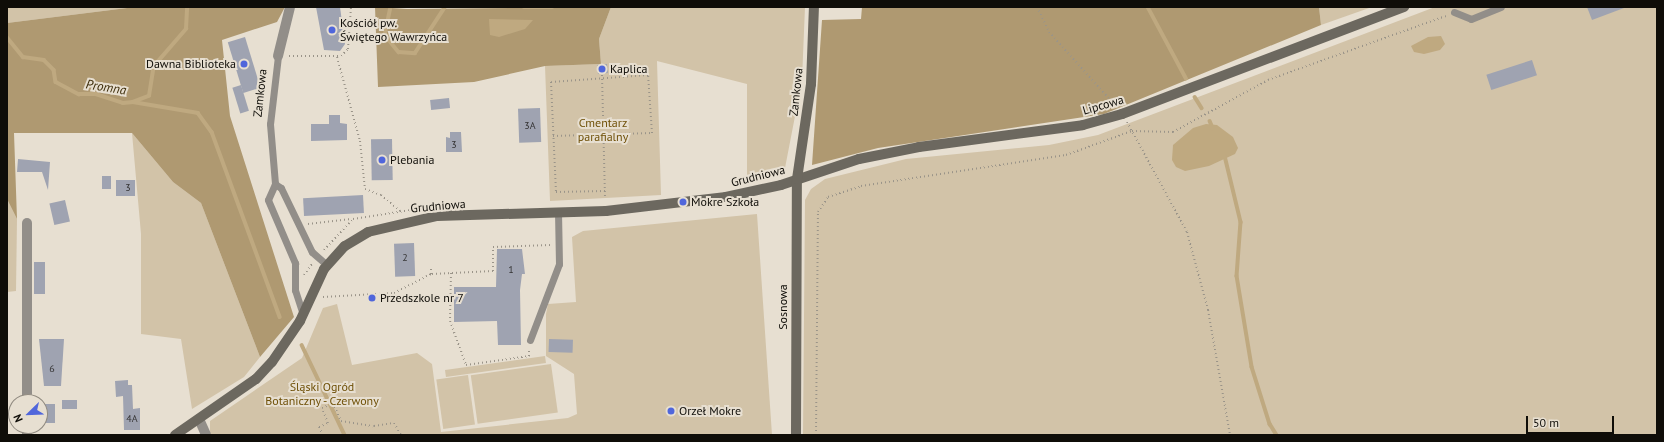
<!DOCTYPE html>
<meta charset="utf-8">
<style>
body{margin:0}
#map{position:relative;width:1664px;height:442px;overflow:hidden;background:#e7dfd1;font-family:"PT Sans",sans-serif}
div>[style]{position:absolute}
.green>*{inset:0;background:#d2c3a8;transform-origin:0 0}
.forest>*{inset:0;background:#af9971}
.water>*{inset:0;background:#bfa980}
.stream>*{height:3.5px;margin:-1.75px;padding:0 1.75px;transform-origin:1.75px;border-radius:1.75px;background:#bfa980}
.building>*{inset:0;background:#9fa3b1;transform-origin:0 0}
.path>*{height:2px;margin-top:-1px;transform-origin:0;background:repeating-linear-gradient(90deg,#9a9489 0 1px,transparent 0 4px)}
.lane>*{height:7px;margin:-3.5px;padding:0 3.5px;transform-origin:3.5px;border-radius:3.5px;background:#928e89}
.street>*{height:10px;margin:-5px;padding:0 5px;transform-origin:5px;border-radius:5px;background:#928e89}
.secondary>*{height:10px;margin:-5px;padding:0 5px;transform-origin:5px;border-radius:5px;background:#6c685f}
.dots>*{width:11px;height:11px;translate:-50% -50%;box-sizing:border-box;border:2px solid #e7dfd1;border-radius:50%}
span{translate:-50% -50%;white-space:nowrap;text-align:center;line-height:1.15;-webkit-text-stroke:4px #e7dfd1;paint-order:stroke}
.number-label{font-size:10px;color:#333232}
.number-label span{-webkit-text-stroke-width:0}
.poi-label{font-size:12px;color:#0f0d08}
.left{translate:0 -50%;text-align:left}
.right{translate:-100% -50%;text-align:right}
.street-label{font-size:12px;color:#0f0d08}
.park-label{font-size:12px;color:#6f5007}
.water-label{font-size:13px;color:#3a2a07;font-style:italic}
.frame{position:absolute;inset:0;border:8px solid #0f0d08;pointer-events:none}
.north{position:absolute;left:8px;top:394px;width:40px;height:40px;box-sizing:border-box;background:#e7dfd1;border:1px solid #918b81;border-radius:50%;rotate:247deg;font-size:11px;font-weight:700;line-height:16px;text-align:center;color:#0f0d08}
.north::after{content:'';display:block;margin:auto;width:14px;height:18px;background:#5066db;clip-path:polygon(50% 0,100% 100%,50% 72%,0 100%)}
.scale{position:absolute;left:1526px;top:416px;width:88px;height:18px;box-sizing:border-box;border:2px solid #0f0d08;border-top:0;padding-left:5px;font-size:12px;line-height:14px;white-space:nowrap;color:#0f0d08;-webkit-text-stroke:3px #e7dfd1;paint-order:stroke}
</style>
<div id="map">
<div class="green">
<i style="clip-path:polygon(7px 7px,135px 7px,7px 23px)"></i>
<i style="clip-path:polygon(611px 7px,805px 7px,802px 80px,785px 168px,747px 183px,747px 84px,657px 61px,661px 195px,550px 201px,545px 66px,601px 64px,599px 39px)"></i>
<i style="clip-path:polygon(1319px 7px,1372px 7px,1321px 25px)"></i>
<i style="clip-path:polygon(1435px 7px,1657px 7px,1657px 435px,803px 435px,805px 200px,811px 189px,825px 179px,906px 159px,1049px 145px,1098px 135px)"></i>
<i style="clip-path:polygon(132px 133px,173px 182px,201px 203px,260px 357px,244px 377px,192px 409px,181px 339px,141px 334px,141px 234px)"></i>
<i style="clip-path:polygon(7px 199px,17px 219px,16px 291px,7px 292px)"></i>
<i style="clip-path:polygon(757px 214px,772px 435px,210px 435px,210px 421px,302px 358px,323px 308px,337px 304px,352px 365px,417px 353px,432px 364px,441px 432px,568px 418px,577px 414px,574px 374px,546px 356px,546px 314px,548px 304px,576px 302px,572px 237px,583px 231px)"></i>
<i style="left:545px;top:356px;width:7px;height:101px;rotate:82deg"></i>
<i style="left:551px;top:364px;width:49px;height:81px;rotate:82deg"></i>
<i style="left:468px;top:375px;width:50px;height:32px;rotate:82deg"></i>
</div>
<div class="forest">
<i style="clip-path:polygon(135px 7px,285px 7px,277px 22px,222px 40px,230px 116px,294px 317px,260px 357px,201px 203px,173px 182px,132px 133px,14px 133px,17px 219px,7px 199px,7px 23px)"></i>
<i style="clip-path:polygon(375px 7px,407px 9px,611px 7px,599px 39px,601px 64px,545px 66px,474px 82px,378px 87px)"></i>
<i style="clip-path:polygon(862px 7px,1319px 7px,1321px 25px,1104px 114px,878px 148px,812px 165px,822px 20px,861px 19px)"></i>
</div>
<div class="water">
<i style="clip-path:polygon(489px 19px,533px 20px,525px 29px,499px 37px,490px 35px)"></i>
<i style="clip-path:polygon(1441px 36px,1445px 44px,1440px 50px,1424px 54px,1414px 52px,1411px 46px,1428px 37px)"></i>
<i style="clip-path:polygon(1206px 124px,1217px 125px,1233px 137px,1238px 148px,1235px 154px,1209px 166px,1185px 171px,1176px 167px,1172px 160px,1173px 145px,1193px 128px)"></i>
</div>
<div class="stream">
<i style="left:391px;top:7px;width:29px;rotate:102deg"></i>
<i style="left:385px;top:35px;width:22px;rotate:51deg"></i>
<i style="left:399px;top:52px;width:16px;rotate:4deg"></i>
<i style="left:415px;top:53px;width:55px;rotate:-56.9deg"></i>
<i style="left:524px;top:7px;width:28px"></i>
<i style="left:1148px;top:7px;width:81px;rotate:61.8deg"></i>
<i style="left:7px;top:37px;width:26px;rotate:51deg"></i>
<i style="left:23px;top:57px;width:21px;rotate:8deg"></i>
<i style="left:44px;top:60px;width:14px;rotate:45deg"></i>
<i style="left:54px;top:70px;width:12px;rotate:81deg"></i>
<i style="left:56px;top:82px;width:26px;rotate:28deg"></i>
<i style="left:79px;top:94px;width:17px"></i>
<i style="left:96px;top:94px;width:28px;rotate:18deg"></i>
<i style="left:123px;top:103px;width:10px;rotate:-6deg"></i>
<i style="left:133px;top:102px;width:17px;rotate:-21deg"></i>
<i style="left:149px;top:96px;width:30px;rotate:-81deg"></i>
<i style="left:154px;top:66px;width:49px;rotate:-49.1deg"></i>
<i style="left:186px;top:29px;width:22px;rotate:-87deg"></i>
<i style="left:1195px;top:97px;width:13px;rotate:58deg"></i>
<i style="left:133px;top:102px;width:66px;rotate:9.6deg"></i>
<i style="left:198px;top:113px;width:24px;rotate:54deg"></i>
<i style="left:212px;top:132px;width:197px;rotate:69.8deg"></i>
<i style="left:1210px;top:121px;width:8px;rotate:67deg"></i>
<i style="left:1225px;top:156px;width:68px;rotate:76.4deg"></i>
<i style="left:1241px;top:222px;width:54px;rotate:94.2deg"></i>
<i style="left:1237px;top:276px;width:92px;rotate:80.6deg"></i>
<i style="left:1252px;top:367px;width:60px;rotate:72.5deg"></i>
<i style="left:1270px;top:424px;width:13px;rotate:58deg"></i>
<i style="left:302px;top:345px;width:100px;rotate:64.5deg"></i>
</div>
<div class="building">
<i style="clip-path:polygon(316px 7px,340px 7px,345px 44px,340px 51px,324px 50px)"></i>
<i style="clip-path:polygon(1587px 7px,1624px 7px,1624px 8px,1592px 20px)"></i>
<i style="left:245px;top:37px;width:53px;height:18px;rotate:73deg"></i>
<i style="left:1532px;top:60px;width:16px;height:48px;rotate:72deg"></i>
<i style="left:607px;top:64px;width:9px;height:10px;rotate:84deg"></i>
<i style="left:241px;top:85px;width:27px;height:9px;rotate:73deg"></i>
<i style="left:449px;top:98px;width:10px;height:19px;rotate:84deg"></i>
<i style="left:540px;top:108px;width:34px;height:22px;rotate:88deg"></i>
<i style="clip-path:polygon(329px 115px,340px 115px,340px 123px,347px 124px,347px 140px,311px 141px,311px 124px,329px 124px)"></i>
<i style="clip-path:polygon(450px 132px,461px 132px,462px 152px,446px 152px,446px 137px,450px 138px)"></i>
<i style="left:392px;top:139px;width:41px;height:21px;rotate:89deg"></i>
<i style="clip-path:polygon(18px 159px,50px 162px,48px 190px,42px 172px,17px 172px)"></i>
<i style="left:102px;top:176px;width:9px;height:13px"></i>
<i style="left:116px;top:180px;width:19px;height:16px"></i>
<i style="left:363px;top:195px;width:18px;height:60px;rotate:87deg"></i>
<i style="left:65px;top:200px;width:22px;height:16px;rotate:77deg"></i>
<i style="left:414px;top:243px;width:33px;height:20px;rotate:88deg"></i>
<i style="clip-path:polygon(497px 249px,522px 249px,525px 274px,522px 274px,520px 290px,521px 345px,498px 345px,497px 321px,454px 322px,454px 287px,496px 287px)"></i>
<i style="left:34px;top:262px;width:11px;height:32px"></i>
<i style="clip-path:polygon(39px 339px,64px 339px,61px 386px,44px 386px)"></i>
<i style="left:549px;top:339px;width:24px;height:13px;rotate:2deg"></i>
<i style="clip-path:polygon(128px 380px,128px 385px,132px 385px,133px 409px,140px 408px,140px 430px,124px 430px,123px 396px,116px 397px,115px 381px)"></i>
<i style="left:62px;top:400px;width:15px;height:9px"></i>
<i style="left:42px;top:404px;width:13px;height:19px"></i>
</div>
<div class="path">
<i style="left:62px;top:7px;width:3px"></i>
<i style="left:1037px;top:7px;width:28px;rotate:64deg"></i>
<i style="left:1049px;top:32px;width:98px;rotate:47.9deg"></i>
<i style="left:289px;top:56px;width:52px"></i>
<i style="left:341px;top:56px;width:10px;rotate:-45deg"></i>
<i style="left:348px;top:49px;width:42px;rotate:-85.9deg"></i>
<i style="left:337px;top:57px;width:87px;rotate:74.7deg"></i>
<i style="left:360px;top:141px;width:48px;rotate:84.1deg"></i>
<i style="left:365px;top:189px;width:17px;rotate:21deg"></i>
<i style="left:381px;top:195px;width:25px;rotate:40deg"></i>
<i style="left:602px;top:75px;width:123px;rotate:88.6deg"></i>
<i style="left:1127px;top:122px;width:125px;rotate:61.4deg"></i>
<i style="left:1187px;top:232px;width:81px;rotate:74.9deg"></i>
<i style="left:1208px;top:310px;width:127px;rotate:80deg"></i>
<i style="left:553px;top:136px;width:99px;rotate:-1.7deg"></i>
<i style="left:652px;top:133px;width:58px;rotate:-93.9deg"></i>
<i style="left:648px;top:75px;width:97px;rotate:175.9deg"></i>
<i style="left:551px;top:82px;width:110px;rotate:87.4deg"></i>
<i style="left:556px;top:192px;width:49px;rotate:-1.2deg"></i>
<i style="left:308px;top:224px;width:43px;rotate:-6.6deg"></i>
<i style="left:324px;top:250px;width:42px;rotate:-46.9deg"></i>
<i style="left:353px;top:219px;width:65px;rotate:-8.9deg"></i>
<i style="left:451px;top:273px;width:48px;rotate:91.2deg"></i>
<i style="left:450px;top:321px;width:47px;rotate:70deg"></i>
<i style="left:466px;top:365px;width:64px;rotate:-8.1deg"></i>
<i style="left:529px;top:356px;width:7px;rotate:-90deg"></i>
<i style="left:432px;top:274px;width:61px;rotate:-2.8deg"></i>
<i style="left:493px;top:271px;width:24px;rotate:-90deg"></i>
<i style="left:493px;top:247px;width:57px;rotate:-2deg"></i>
<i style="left:304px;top:275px;width:14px;rotate:-54deg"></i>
<i style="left:323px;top:297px;width:71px;rotate:-3.2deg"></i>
<i style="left:394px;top:293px;width:42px;rotate:-27.2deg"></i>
<i style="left:431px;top:274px;width:6px;rotate:-90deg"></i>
<i style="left:323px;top:435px;width:9px;rotate:-117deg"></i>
<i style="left:319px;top:427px;width:10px;rotate:-24deg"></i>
<i style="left:328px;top:423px;width:16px;rotate:-112deg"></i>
<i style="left:322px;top:408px;width:12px;rotate:-24deg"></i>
<i style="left:333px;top:403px;width:20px;rotate:66deg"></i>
<i style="left:341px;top:421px;width:33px;rotate:9deg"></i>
<i style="left:374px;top:426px;width:20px;rotate:-9deg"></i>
<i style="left:394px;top:423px;width:14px;rotate:60deg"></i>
<i style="left:816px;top:435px;width:223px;rotate:-89.5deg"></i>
<i style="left:818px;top:212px;width:18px;rotate:-56deg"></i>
<i style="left:828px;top:197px;width:35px;rotate:-18deg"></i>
<i style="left:861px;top:186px;width:207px;rotate:-8.6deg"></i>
<i style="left:1066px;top:155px;width:70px;rotate:-20deg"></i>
<i style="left:1132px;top:131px;width:41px;rotate:1.4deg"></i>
<i style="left:1173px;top:132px;width:108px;rotate:-28.7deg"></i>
<i style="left:1268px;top:80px;width:189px;rotate:-19.8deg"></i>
</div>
<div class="lane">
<i style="left:1454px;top:12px;width:18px;rotate:22deg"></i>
<i style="left:1471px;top:19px;width:32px;rotate:-22deg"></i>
<i style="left:278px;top:56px;width:68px;rotate:96.7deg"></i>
<i style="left:270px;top:124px;width:60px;rotate:85.2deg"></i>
<i style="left:275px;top:184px;width:17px;rotate:114deg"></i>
<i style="left:268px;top:200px;width:69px;rotate:66.8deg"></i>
<i style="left:295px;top:263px;width:27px;rotate:90deg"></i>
<i style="left:295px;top:290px;width:26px;rotate:72deg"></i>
<i style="left:275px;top:184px;width:7px;rotate:34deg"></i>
<i style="left:281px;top:188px;width:71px;rotate:64.2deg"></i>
<i style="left:312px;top:252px;width:20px;rotate:41deg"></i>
<i style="left:530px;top:340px;width:81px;rotate:-69.1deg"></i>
<i style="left:559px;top:264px;width:50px;rotate:-91.1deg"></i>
</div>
<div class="street">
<i style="left:278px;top:56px;width:50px;rotate:-76.2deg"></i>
<i style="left:27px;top:223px;width:179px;rotate:90deg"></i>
<i style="left:199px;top:419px;width:17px;rotate:66deg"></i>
<i style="left:27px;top:426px;width:9px;rotate:90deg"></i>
</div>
<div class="secondary">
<i style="left:175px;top:435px;width:98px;rotate:-34.7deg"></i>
<i style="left:256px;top:379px;width:23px;rotate:-47deg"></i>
<i style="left:272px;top:362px;width:50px;rotate:-55.7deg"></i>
<i style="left:300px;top:321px;width:57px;rotate:-65.2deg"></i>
<i style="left:324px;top:269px;width:31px;rotate:-48deg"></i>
<i style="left:345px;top:246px;width:27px;rotate:-31deg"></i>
<i style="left:368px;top:232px;width:71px;rotate:-13.1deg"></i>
<i style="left:437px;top:216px;width:169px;rotate:-1.7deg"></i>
<i style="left:606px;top:211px;width:121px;rotate:-6.7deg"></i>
<i style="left:726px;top:197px;width:56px;rotate:-12.3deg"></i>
<i style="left:781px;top:185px;width:82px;rotate:-18.4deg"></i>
<i style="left:859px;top:159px;width:61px;rotate:-11.3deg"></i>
<i style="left:919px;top:147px;width:165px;rotate:-7.6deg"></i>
<i style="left:1083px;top:125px;width:41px;rotate:-15.8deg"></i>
<i style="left:1122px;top:114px;width:302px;rotate:-20.8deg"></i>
<i style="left:796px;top:435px;width:256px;rotate:-89.8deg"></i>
<i style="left:797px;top:179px;width:96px;rotate:-81.6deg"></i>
<i style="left:811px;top:84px;width:77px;rotate:-87.8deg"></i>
</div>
<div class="dots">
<i style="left:332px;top:30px;background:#5066db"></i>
<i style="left:244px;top:64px;background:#5066db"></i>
<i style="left:602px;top:69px;background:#5066db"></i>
<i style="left:382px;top:160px;background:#5066db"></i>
<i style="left:683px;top:202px;background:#5066db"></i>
<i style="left:372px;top:298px;background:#5066db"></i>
<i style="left:671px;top:411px;background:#5066db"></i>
</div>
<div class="number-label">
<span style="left:530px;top:126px">3A</span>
<span style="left:454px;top:145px">3</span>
<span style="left:128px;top:188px">3</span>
<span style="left:405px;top:258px">2</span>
<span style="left:511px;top:270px">1</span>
<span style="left:52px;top:369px">6</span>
<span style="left:132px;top:419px">4A</span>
</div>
<div class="poi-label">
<span class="left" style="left:340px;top:30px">Kościół pw.<br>Świętego Wawrzyńca</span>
<span class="right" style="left:236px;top:64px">Dawna Biblioteka</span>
<span class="left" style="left:610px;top:69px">Kaplica</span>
<span class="left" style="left:390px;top:160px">Plebania</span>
<span class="left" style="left:691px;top:202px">Mokre Szkoła</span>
<span class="left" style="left:380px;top:298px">Przedszkole nr 7</span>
<span class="left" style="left:679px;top:411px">Orzeł Mokre</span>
</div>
<div class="street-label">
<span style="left:796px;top:92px;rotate:-84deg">Zamkowa</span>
<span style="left:260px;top:93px;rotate:-84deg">Zamkowa</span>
<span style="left:1103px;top:105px;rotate:-16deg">Lipcowa</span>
<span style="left:758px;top:176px;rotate:-14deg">Grudniowa</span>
<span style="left:438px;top:206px;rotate:-5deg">Grudniowa</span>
<span style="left:783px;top:307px;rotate:-90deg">Sosnowa</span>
</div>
<div class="park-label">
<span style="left:603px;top:130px">Cmentarz<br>parafialny</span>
<span style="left:322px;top:394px">Śląski Ogród<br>Botaniczny - Czerwony</span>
</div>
<div class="water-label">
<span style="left:106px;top:88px;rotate:9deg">Promna</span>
</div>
<div class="frame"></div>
<div class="north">N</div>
<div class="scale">50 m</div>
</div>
